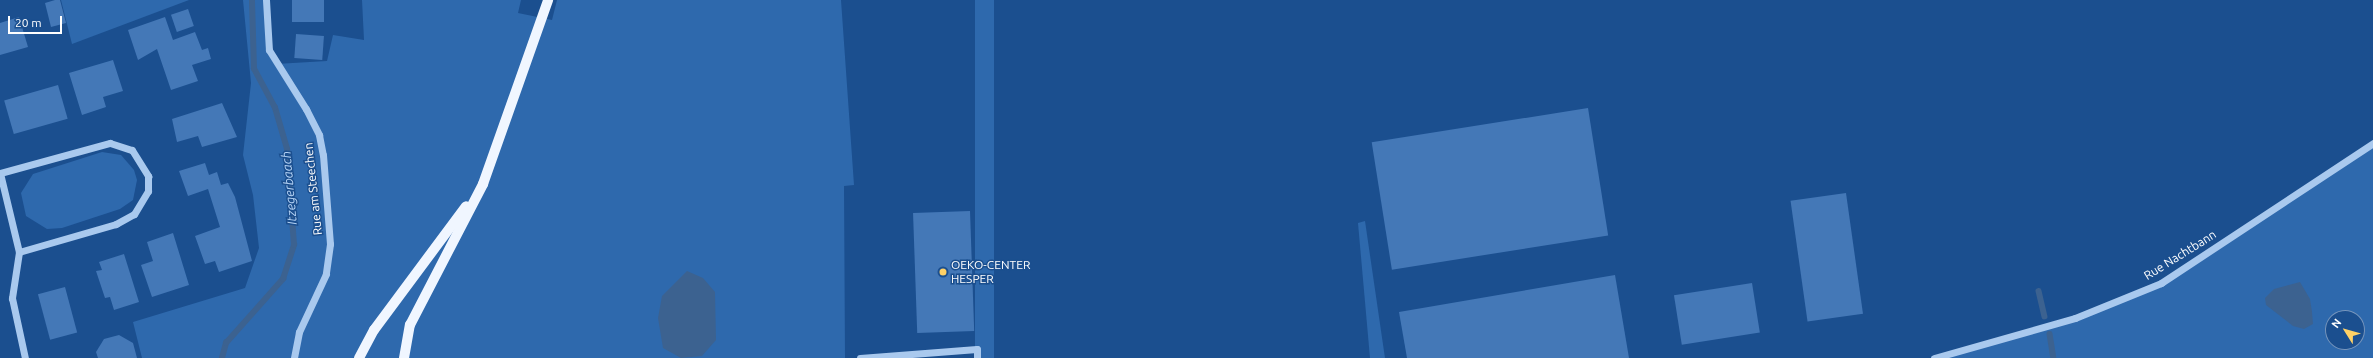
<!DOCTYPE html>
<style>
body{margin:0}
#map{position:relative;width:2373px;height:358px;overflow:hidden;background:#1b4f8f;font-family:Ubuntu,sans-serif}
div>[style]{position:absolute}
.green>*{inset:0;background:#2e69ad;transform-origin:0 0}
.water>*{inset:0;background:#3c6290}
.stream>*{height:5.5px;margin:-2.75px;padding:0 2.75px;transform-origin:2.75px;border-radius:2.75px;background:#3c6290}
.building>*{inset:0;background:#4478b7;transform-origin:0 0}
.minor>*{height:7px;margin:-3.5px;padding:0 3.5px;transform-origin:3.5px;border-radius:3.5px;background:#a9c9ee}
.major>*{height:10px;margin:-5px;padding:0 5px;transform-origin:5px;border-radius:5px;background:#f0f6ff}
.dots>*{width:11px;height:11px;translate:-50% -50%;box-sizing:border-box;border:2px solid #1b4f8f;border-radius:50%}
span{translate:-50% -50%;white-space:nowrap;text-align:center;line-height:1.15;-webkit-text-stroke:3px #1b4f8f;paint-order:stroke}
.street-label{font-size:12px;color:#fff}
.poi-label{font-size:12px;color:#fff}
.left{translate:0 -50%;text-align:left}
.water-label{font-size:13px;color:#b5d3f5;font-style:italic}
.north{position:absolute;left:2325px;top:310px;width:40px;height:40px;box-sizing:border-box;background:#1b4f8f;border:1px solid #7695bc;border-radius:50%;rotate:307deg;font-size:11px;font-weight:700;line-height:16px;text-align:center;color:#fff}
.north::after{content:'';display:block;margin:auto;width:14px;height:18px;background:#ffd166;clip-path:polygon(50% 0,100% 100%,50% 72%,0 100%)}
.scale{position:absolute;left:8px;top:16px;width:54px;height:18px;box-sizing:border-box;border:2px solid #fff;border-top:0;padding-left:5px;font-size:12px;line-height:14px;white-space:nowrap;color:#fff;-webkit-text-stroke:3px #1b4f8f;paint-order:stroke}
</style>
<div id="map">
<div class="green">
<i style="clip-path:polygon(61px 0,189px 0,72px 44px)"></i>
<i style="clip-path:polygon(243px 0,266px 0,269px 50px,276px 64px,327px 61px,333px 35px,364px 40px,362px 0,521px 0,518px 13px,552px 20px,557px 0,841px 0,854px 185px,844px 186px,845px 358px,142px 358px,133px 322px,245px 288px,259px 248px,253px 195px,243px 155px,251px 83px)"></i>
<i style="left:975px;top:0;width:19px;height:358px"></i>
<i style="clip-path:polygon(evenodd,2373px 143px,2373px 358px,1934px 358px,2075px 318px,2161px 283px,2373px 143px,2333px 318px,2357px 318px,2357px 342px,2333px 342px,2333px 318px)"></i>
<i style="clip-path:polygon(102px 152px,121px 155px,134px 170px,137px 180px,133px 200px,120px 209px,62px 228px,47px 229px,26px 216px,21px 193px,33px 174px)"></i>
<i style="clip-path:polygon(1365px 221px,1385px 358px,1370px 358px,1358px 223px)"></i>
</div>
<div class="water">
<i style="clip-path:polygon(687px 271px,703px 278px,715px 292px,716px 340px,702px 356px,681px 358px,663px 348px,658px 318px,662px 296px)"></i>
<i style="clip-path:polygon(2300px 282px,2310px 299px,2312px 312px,2313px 324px,2304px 329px,2293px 326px,2266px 305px,2265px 298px,2274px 289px)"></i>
</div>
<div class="stream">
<i style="left:2039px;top:291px;width:26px;rotate:77deg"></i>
<i style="left:2050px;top:334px;width:24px;rotate:81deg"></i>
<i style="left:222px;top:358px;width:16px;rotate:-75deg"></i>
<i style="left:226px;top:343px;width:86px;rotate:-48.3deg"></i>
<i style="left:283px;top:279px;width:36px;rotate:-72deg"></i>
<i style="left:294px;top:245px;width:96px;rotate:-94.2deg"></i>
<i style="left:287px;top:149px;width:43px;rotate:-106.3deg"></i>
<i style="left:275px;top:108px;width:44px;rotate:-118.3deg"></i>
<i style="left:254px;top:69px;width:69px;rotate:-91.7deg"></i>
</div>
<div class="building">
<i style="clip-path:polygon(55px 0,60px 0,66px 23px,51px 27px,45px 3px)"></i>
<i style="left:292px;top:0;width:32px;height:22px"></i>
<i style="left:188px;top:9px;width:18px;height:18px;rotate:71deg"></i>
<i style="clip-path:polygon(19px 17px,28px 47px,0 55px,0 23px)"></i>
<i style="clip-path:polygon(165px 17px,173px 40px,195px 32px,202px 50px,208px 48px,211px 59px,192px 65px,198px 81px,171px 90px,157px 49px,138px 60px,128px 30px)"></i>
<i style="left:296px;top:34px;width:28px;height:24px;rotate:4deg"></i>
<i style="clip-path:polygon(113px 60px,123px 91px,103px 97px,106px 107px,82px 115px,69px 73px)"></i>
<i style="left:58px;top:85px;width:35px;height:56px;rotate:74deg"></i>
<i style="clip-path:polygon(222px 103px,237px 137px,202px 147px,198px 136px,177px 142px,172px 119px)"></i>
<i style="left:1588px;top:108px;width:129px;height:219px;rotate:81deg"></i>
<i style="clip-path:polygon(205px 163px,209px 175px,217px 172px,221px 185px,228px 183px,235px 197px,252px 261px,219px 272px,215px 261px,205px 264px,195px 236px,220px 227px,208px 189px,188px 196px,179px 171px)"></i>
<i style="left:1846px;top:193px;width:122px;height:56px;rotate:82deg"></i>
<i style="left:970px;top:211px;width:120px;height:57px;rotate:88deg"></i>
<i style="clip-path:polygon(173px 233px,189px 285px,152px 297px,141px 265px,153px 261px,147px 242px)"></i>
<i style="clip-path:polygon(124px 254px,139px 302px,114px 310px,110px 297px,105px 298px,96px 271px,102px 270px,99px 262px)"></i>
<i style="clip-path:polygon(1615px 275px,1629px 358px,1407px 358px,1399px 312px)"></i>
<i style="left:1752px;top:283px;width:50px;height:79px;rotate:81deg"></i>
<i style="left:65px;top:287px;width:47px;height:28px;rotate:75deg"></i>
<i style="clip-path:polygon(119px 335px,133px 343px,137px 358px,98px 358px,96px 352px,104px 339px)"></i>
</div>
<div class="minor">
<i style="left:266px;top:0;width:50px;rotate:86.6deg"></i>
<i style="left:269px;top:50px;width:70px;rotate:57.9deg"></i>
<i style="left:306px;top:109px;width:29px;rotate:63deg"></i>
<i style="left:319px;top:135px;width:20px;rotate:79deg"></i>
<i style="left:323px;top:155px;width:89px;rotate:85.5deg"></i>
<i style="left:330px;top:244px;width:30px;rotate:98deg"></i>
<i style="left:326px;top:274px;width:64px;rotate:115deg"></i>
<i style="left:299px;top:332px;width:26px;rotate:101deg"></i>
<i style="left:0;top:173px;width:114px;rotate:-15.3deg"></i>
<i style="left:110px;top:143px;width:23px;rotate:18deg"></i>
<i style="left:132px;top:150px;width:31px;rotate:58deg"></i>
<i style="left:148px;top:176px;width:15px;rotate:90deg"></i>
<i style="left:148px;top:191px;width:27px;rotate:121deg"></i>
<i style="left:134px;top:214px;width:21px;rotate:151deg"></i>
<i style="left:116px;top:224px;width:101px;rotate:163.9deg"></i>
<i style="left:0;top:173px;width:81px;rotate:76.5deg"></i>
<i style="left:19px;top:252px;width:47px;rotate:98.7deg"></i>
<i style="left:12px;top:298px;width:61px;rotate:77.8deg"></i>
<i style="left:860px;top:358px;width:117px;rotate:-4.4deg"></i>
<i style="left:977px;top:349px;width:9px;rotate:90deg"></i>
<i style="left:1934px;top:358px;width:147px;rotate:-15.8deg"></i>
<i style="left:2075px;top:318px;width:93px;rotate:-22.1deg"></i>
<i style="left:2161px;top:283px;width:254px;rotate:-33.4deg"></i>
</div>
<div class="major">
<i style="left:359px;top:358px;width:32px;rotate:-62deg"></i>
<i style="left:374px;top:330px;width:154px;rotate:-53.4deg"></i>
<i style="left:404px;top:358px;width:34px;rotate:-80deg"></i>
<i style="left:410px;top:325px;width:159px;rotate:-62.6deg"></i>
<i style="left:483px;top:184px;width:195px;rotate:-70.5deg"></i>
</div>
<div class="dots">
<i style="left:943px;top:272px;background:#ffd166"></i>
</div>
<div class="street-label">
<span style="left:313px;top:189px;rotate:-96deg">Rue am Steechen</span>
<span style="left:2180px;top:255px;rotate:-32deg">Rue Nachtbann</span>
</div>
<div class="poi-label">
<span class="left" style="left:951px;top:272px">OEKO-CENTER<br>HESPER</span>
</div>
<div class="water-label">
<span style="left:289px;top:188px;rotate:-95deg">Itzegerbaach</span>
</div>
<div class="north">N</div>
<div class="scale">20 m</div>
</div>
